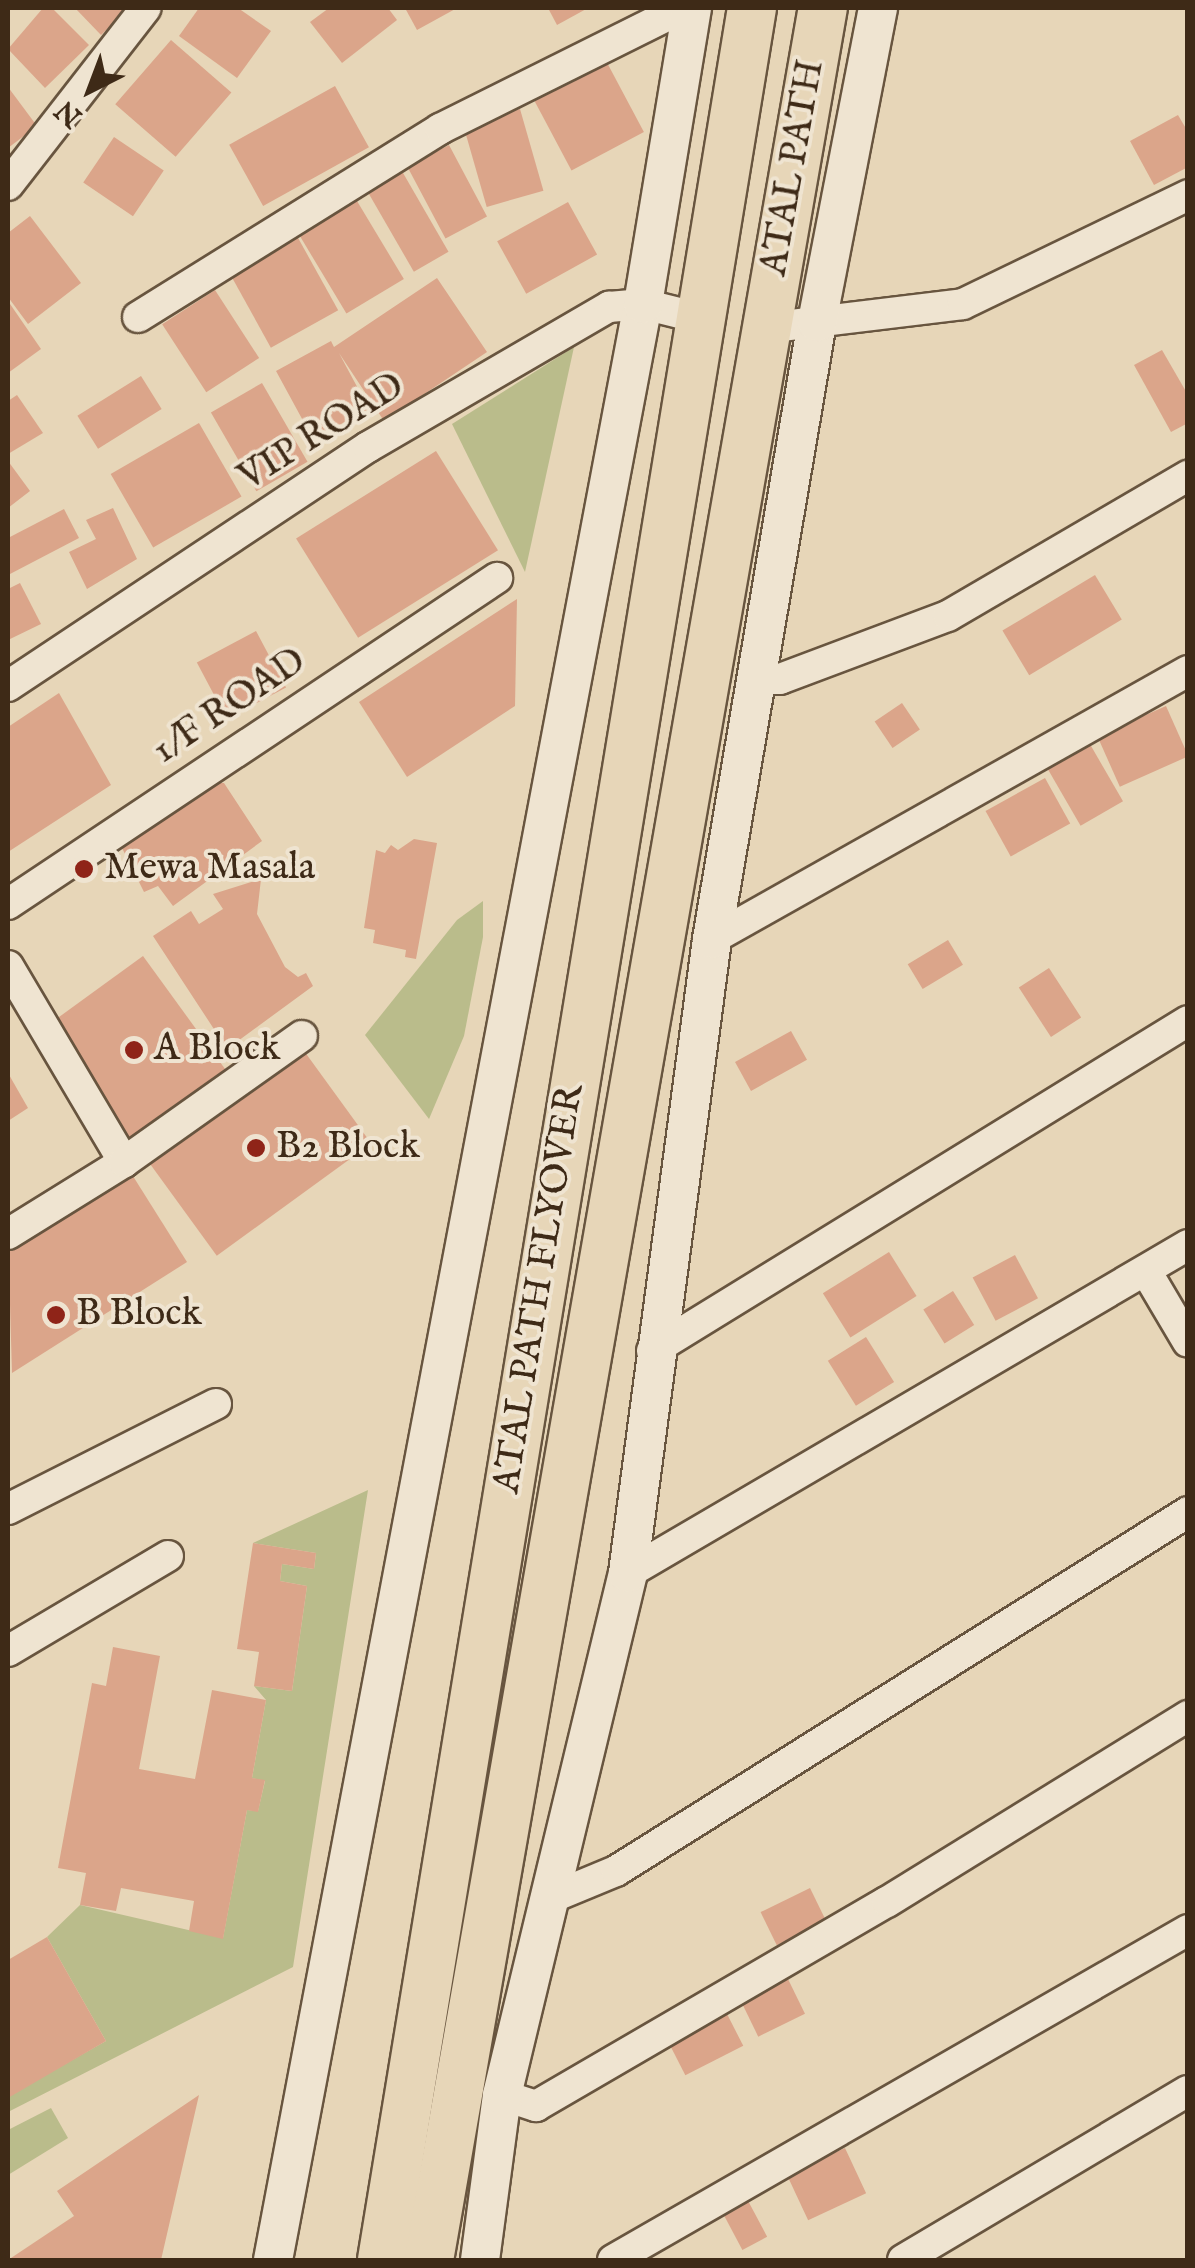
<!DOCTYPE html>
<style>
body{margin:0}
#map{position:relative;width:1195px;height:2268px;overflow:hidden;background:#e7d6b8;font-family:"IM FELL English",serif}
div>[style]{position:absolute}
.green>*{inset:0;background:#babc8b}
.building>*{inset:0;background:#dba58a;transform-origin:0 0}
.roads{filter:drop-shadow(2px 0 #68553f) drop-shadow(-2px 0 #68553f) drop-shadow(0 2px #68553f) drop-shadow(0 -2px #68553f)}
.minor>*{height:30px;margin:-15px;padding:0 15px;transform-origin:15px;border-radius:15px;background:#efe4d1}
.tertiary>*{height:38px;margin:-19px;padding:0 19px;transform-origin:19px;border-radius:19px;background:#efe4d1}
.primary>*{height:48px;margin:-24px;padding:0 24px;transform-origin:24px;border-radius:24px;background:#e7d6b8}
.dots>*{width:28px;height:28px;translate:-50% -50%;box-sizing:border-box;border:5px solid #efe4d1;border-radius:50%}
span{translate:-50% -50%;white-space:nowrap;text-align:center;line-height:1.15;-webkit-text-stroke:8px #efe4d1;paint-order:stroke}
.street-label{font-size:38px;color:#3e2a17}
.poi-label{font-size:38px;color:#3e2a17}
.left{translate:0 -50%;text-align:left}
.frame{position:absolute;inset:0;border:10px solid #3e2a17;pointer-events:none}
.north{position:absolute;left:40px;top:40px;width:100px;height:100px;-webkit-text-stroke:8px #efe4d1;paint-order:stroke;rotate:222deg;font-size:28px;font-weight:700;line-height:40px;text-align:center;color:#3e2a17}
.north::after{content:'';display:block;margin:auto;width:35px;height:45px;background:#3e2a17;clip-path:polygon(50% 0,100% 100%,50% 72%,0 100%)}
</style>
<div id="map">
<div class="green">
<i style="clip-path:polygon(574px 347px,525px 572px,452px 424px)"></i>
<i style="clip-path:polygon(483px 901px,483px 937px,464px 1036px,429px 1119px,365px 1035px,457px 920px)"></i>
<i style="clip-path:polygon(368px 1490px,293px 1967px,8px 2112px,8px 2096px,106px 2041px,47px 1937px,80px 1905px,223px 1938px,247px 1810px,258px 1811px,265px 1781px,252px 1778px,266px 1700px,254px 1686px,292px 1691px,307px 1586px,280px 1581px,282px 1564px,314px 1569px,316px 1553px,253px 1543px)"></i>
<i style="clip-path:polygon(51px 2108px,68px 2138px,8px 2175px,8px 2130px)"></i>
</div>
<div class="building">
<i style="clip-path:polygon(43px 8px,52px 8px,89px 45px,45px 88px,8px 49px)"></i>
<i style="clip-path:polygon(75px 8px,129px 8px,101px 35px)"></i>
<i style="clip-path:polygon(199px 8px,238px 8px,271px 31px,237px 78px,179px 36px)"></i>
<i style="clip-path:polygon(329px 8px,388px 8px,397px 20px,342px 63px,310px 22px)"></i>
<i style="clip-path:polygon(405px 8px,457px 8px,417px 30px)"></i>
<i style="clip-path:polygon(548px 8px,588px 8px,557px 25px)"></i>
<i style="left:171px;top:40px;width:80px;height:85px;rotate:41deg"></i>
<i style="left:604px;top:57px;width:85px;height:82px;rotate:62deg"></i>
<i style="left:335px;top:86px;width:70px;height:121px;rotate:61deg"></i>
<i style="clip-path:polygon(8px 87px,37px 126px,8px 148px)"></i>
<i style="left:520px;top:109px;width:85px;height:59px;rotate:74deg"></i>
<i style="clip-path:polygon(1178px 115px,1188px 132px,1188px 167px,1154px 185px,1130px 141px)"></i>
<i style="left:114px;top:137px;width:60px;height:55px;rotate:34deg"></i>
<i style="left:449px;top:145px;width:81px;height:47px;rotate:62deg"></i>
<i style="left:399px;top:166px;width:99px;height:40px;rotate:60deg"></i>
<i style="left:357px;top:201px;width:91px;height:67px;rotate:59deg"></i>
<i style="left:568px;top:202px;width:60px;height:81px;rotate:61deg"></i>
<i style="clip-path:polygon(30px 216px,81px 283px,28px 324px,8px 297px,8px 233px)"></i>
<i style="left:297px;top:236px;width:85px;height:77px;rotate:61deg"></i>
<i style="clip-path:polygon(437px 278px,487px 352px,384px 421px,339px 353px,369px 409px,313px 439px,276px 371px,331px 341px,334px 347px)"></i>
<i style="left:215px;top:290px;width:81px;height:63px;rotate:57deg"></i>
<i style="clip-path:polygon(8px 301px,41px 349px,8px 373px)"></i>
<i style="clip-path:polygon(1162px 350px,1188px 395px,1188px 423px,1171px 432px,1134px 365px)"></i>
<i style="left:141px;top:376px;width:39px;height:75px;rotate:58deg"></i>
<i style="left:262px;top:383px;width:91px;height:59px;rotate:60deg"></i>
<i style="clip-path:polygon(17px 395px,43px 433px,8px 454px,8px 401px)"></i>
<i style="left:199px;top:423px;width:85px;height:102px;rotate:60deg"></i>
<i style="left:436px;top:451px;width:117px;height:165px;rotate:58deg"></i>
<i style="clip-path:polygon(8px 461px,30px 491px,8px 508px)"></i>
<i style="clip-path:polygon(113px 508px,137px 559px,87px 589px,69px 552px,96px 539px,86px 520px)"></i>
<i style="clip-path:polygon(64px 509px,79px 538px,10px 574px,8px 538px)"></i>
<i style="left:1095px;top:575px;width:52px;height:108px;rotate:59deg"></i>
<i style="clip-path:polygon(20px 583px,41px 624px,8px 640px,8px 589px)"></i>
<i style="clip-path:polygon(517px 599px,515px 706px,407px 777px,359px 702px)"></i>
<i style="left:256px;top:631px;width:64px;height:67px;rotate:62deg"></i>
<i style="clip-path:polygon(59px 693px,111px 785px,8px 852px,8px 727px)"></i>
<i style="left:902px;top:703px;width:32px;height:33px;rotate:56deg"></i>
<i style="left:1166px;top:706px;width:55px;height:75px;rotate:66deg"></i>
<i style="left:1087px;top:739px;width:72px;height:49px;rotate:60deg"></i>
<i style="left:1045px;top:778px;width:52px;height:68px;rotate:61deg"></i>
<i style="clip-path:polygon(215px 783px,224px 783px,262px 841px,173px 906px,158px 886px,144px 892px,121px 846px)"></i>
<i style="clip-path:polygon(414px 839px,437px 843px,416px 959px,405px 957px,406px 950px,373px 943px,375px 930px,364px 928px,376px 850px,385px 853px,391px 845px,398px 850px)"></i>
<i style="clip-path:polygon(261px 879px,257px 914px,285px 967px,298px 977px,306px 973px,313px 986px,227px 1049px,153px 936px,191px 911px,199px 924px,223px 909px,213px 894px)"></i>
<i style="left:948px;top:940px;width:29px;height:47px;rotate:59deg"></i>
<i style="left:143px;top:956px;width:143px;height:122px;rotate:54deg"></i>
<i style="left:1049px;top:968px;width:59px;height:36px;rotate:57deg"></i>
<i style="left:791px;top:1031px;width:33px;height:64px;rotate:61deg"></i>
<i style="left:299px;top:1044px;width:123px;height:191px;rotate:54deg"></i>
<i style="clip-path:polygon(8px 1073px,28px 1108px,8px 1121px)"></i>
<i style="clip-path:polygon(126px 1165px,187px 1262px,12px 1373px,8px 1236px)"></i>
<i style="left:889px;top:1252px;width:52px;height:78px;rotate:58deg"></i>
<i style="left:1015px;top:1255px;width:49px;height:48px;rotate:62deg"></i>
<i style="left:953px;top:1291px;width:40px;height:35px;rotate:58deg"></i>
<i style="left:866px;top:1337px;width:53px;height:45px;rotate:58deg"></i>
<i style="clip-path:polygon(253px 1543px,316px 1553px,314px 1569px,282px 1564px,280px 1581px,307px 1586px,292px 1691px,254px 1686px,259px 1652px,237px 1649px)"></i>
<i style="clip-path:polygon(113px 1647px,160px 1656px,139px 1769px,195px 1779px,212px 1690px,266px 1700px,252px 1778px,265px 1780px,258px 1812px,247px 1810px,223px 1939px,189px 1931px,194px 1901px,121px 1888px,116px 1911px,80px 1905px,86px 1873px,58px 1868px,92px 1683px,106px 1686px)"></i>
<i style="left:810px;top:1888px;width:37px;height:55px;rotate:64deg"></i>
<i style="clip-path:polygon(47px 1937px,106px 2041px,8px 2098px,8px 1960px)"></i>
<i style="left:787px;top:1977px;width:41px;height:52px;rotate:64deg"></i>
<i style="left:726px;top:2012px;width:38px;height:65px;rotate:63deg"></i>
<i style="clip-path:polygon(199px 2095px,161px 2260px,8px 2260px,74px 2216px,57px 2191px)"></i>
<i style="left:845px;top:2148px;width:50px;height:64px;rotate:65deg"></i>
<i style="left:746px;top:2197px;width:45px;height:28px;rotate:62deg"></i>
</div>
<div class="roads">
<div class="minor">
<i style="left:8px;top:185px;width:224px;rotate:-52.1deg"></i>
<i style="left:138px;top:317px;width:356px;rotate:-31.9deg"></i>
<i style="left:440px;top:129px;width:271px;rotate:-26.5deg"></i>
<i style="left:765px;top:328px;width:199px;rotate:-6.9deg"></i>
<i style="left:963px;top:304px;width:250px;rotate:-25.8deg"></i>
<i style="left:759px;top:679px;width:21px"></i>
<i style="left:780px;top:679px;width:179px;rotate:-20.6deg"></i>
<i style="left:948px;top:616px;width:278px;rotate:-30.3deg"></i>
<i style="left:8px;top:686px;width:432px;rotate:-33.6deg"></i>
<i style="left:368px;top:447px;width:279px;rotate:-30.2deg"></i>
<i style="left:609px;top:307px;width:34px;rotate:-5deg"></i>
<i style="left:643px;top:304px;width:58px;rotate:14deg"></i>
<i style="left:8px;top:904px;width:588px;rotate:-33.69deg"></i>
<i style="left:712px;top:939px;width:546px;rotate:-29.38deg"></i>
<i style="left:8px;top:966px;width:228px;rotate:59.4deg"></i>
<i style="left:8px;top:1234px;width:137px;rotate:-31.8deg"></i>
<i style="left:124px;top:1162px;width:218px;rotate:-35.3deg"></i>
<i style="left:1146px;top:1271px;width:82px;rotate:59.4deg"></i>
<i style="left:652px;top:1351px;width:629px;rotate:-31.62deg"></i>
<i style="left:8px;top:1509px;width:233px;rotate:-26.8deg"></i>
<i style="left:628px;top:1573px;width:649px;rotate:-30.36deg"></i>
<i style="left:8px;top:1651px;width:186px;rotate:-30.7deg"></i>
<i style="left:546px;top:1900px;width:76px;rotate:-22.5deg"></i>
<i style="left:616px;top:1871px;width:675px;rotate:-32.11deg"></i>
<i style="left:502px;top:2095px;width:36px;rotate:18deg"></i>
<i style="left:536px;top:2106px;width:406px;rotate:-30.2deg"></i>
<i style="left:887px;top:1902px;width:354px;rotate:-31.7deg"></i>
<i style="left:613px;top:2260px;width:663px;rotate:-29.85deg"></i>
<i style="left:903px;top:2260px;width:331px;rotate:-30.7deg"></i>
</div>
<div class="tertiary">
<i style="left:273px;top:2260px;width:1991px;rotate:-79.29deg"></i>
<i style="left:643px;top:304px;width:300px;rotate:-80.6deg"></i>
<i style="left:480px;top:2260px;width:166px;rotate:-82.4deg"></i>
<i style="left:502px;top:2095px;width:537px;rotate:-76.43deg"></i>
<i style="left:628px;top:1573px;width:640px;rotate:-82.45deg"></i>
<i style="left:712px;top:939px;width:626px;rotate:-80.34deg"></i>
<i style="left:817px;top:322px;width:320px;rotate:-79deg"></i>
</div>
<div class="primary">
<i style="left:382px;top:2260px;width:2282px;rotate:-80.67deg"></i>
<i style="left:429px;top:2260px;width:2286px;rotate:-80.08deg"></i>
</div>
</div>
<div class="dots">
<i style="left:84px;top:869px;background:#8f2418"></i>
<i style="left:134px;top:1050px;background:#8f2418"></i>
<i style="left:256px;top:1148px;background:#8f2418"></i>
<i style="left:56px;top:1315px;background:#8f2418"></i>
</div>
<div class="street-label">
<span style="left:794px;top:168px;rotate:-80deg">ATAL PATH</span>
<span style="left:322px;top:433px;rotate:-32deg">VIP ROAD</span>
<span style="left:230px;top:707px;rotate:-34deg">1/F ROAD</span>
<span style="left:540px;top:1289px;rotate:-81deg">ATAL PATH FLYOVER</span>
</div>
<div class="poi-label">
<span class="left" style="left:104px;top:869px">Mewa Masala</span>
<span class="left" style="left:154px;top:1050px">A Block</span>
<span class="left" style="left:276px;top:1148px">B2 Block</span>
<span class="left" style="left:76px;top:1315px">B Block</span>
</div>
<div class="frame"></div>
<div class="north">N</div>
</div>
